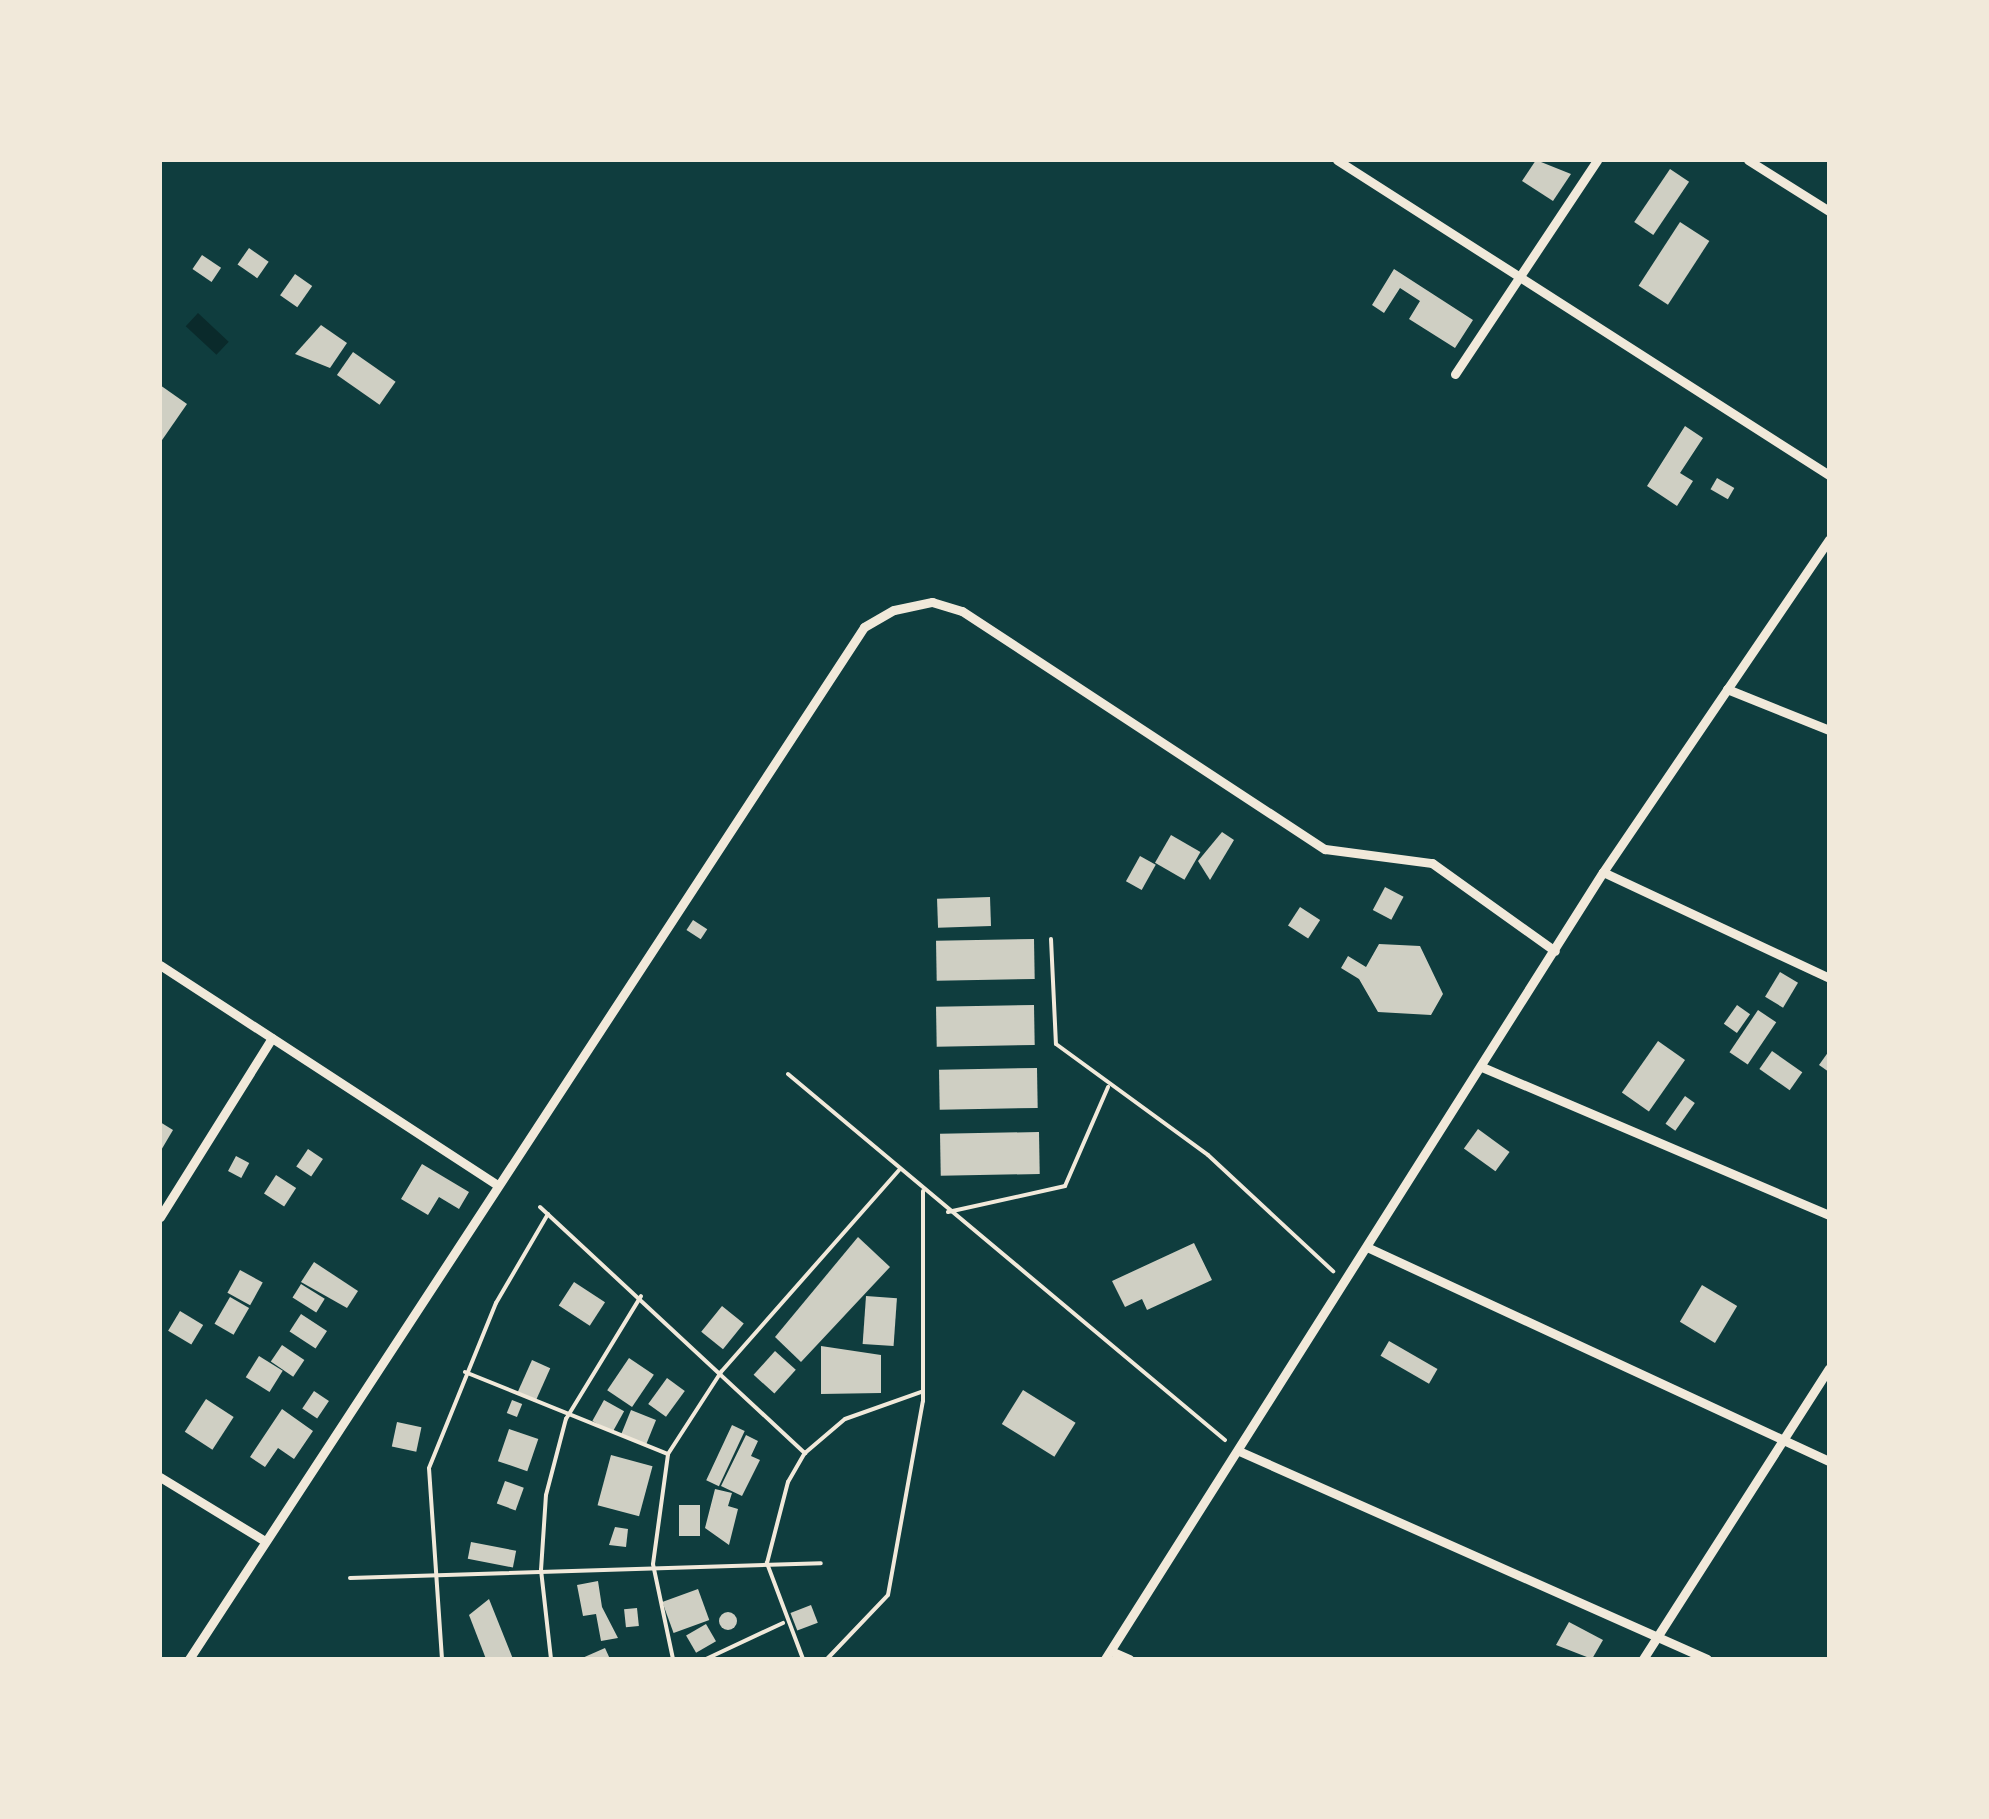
<!DOCTYPE html>
<style>
body{margin:0}
#map{position:relative;width:1989px;height:1819px;overflow:hidden;background:#0f3d3e;font-family:Poppins,sans-serif}
div>[style]{position:absolute}
.water>*{inset:0;background:#0a2a2b;transform-origin:0 0}
.building>*{inset:0;background:#cfcfc3;transform-origin:0 0}
.round{border-radius:50%}
.path>*{height:4px;margin:-2px;padding:0 2px;transform-origin:2px;border-radius:2px;background:#f1e9da}
.minor>*{height:9px;margin:-4.5px;padding:0 4.5px;transform-origin:4.5px;border-radius:4.5px;background:#f1e9da}
span{translate:-50% -50%;white-space:nowrap;text-align:center;line-height:1.15;-webkit-text-stroke:10px #f1e9da;paint-order:stroke}
.frame{position:absolute;inset:0;border:162px solid #f1e9da;pointer-events:none}
</style>
<div id="map">
<div class="water">
<i style="left:198px;top:313px;width:42px;height:18px;rotate:43deg"></i>
</div>
<div class="building">
<i style="clip-path:polygon(1536px 160px,1571px 174px,1553px 201px,1522px 181px)"></i>
<i style="left:1670px;top:169px;width:23px;height:64px;rotate:34deg"></i>
<i style="left:1680px;top:222px;width:35px;height:76px;rotate:33deg"></i>
<i style="left:249px;top:248px;width:24px;height:20px;rotate:35deg"></i>
<i style="left:202px;top:255px;width:23px;height:17px;rotate:34deg"></i>
<i style="clip-path:polygon(1394px 269px,1473px 320px,1455px 348px,1409px 319px,1420px 301px,1400px 288px,1384px 313px,1372px 305px)"></i>
<i style="left:295px;top:274px;width:21px;height:26px;rotate:35deg"></i>
<i style="clip-path:polygon(321px 325px,347px 343px,330px 368px,295px 354px)"></i>
<i style="left:353px;top:352px;width:52px;height:28px;rotate:35deg"></i>
<i style="clip-path:polygon(160px 385px,187px 404px,160px 443px)"></i>
<i style="clip-path:polygon(1685px 426px,1703px 438px,1680px 473px,1693px 481px,1677px 506px,1647px 486px)"></i>
<i style="left:1717px;top:478px;width:20px;height:13px;rotate:30deg"></i>
<i style="clip-path:polygon(1222px 832px,1234px 840px,1210px 880px,1198px 861px)"></i>
<i style="left:1171px;top:835px;width:34px;height:32px;rotate:30deg"></i>
<i style="left:1140px;top:856px;width:18px;height:29px;rotate:29deg"></i>
<i style="left:1385px;top:887px;width:21px;height:26px;rotate:28deg"></i>
<i style="left:990px;top:897px;width:29px;height:53px;rotate:88deg"></i>
<i style="left:1300px;top:907px;width:24px;height:22px;rotate:33deg"></i>
<i style="left:693px;top:920px;width:17px;height:12px;rotate:33deg"></i>
<i style="left:1034px;top:939px;width:40px;height:98px;rotate:89deg"></i>
<i style="clip-path:polygon(1379px 944px,1420px 946px,1443px 994px,1431px 1015px,1378px 1012px,1359px 979px,1341px 968px,1348px 956px,1366px 967px)"></i>
<i style="left:1780px;top:972px;width:21px;height:29px;rotate:31deg"></i>
<i style="left:1034px;top:1005px;width:40px;height:98px;rotate:89deg"></i>
<i style="left:1737px;top:1005px;width:16px;height:23px;rotate:35deg"></i>
<i style="left:1758px;top:1010px;width:22px;height:51px;rotate:34deg"></i>
<i style="left:1658px;top:1041px;width:33px;height:63px;rotate:35deg"></i>
<i style="left:1772px;top:1051px;width:37px;height:22px;rotate:35deg"></i>
<i style="clip-path:polygon(1829px 1051px,1829px 1072px,1819px 1065px)"></i>
<i style="left:1037px;top:1068px;width:40px;height:98px;rotate:89deg"></i>
<i style="left:1685px;top:1096px;width:12px;height:34px;rotate:35deg"></i>
<i style="clip-path:polygon(160px 1122px,173px 1130px,160px 1152px)"></i>
<i style="left:1478px;top:1129px;width:39px;height:24px;rotate:36deg"></i>
<i style="left:1039px;top:1132px;width:42px;height:99px;rotate:89deg"></i>
<i style="left:308px;top:1149px;width:18px;height:21px;rotate:34deg"></i>
<i style="left:236px;top:1156px;width:15px;height:17px;rotate:28deg"></i>
<i style="clip-path:polygon(422px 1164px,469px 1192px,459px 1209px,439px 1197px,428px 1215px,401px 1199px)"></i>
<i style="left:276px;top:1175px;width:24px;height:22px;rotate:33deg"></i>
<i style="clip-path:polygon(858px 1237px,890px 1267px,801px 1362px,775px 1337px)"></i>
<i style="clip-path:polygon(1194px 1243px,1212px 1280px,1147px 1310px,1142px 1299px,1125px 1307px,1112px 1281px)"></i>
<i style="clip-path:polygon(314px 1262px,358px 1291px,347px 1308px,301px 1282px)"></i>
<i style="left:240px;top:1270px;width:26px;height:26px;rotate:29deg"></i>
<i style="left:574px;top:1282px;width:37px;height:28px;rotate:33deg"></i>
<i style="left:301px;top:1284px;width:28px;height:16px;rotate:32deg"></i>
<i style="left:1702px;top:1285px;width:41px;height:43px;rotate:31deg"></i>
<i style="left:866px;top:1296px;width:31px;height:48px;rotate:4deg"></i>
<i style="left:230px;top:1297px;width:22px;height:31px;rotate:30deg"></i>
<i style="left:722px;top:1306px;width:28px;height:33px;rotate:39deg"></i>
<i style="left:180px;top:1311px;width:27px;height:23px;rotate:31deg"></i>
<i style="left:301px;top:1314px;width:31px;height:21px;rotate:33deg"></i>
<i style="left:1389px;top:1341px;width:56px;height:17px;rotate:30deg"></i>
<i style="left:282px;top:1345px;width:27px;height:20px;rotate:34deg"></i>
<i style="clip-path:polygon(821px 1346px,881px 1355px,881px 1393px,821px 1394px)"></i>
<i style="left:775px;top:1351px;width:28px;height:32px;rotate:42deg"></i>
<i style="left:259px;top:1356px;width:28px;height:25px;rotate:32deg"></i>
<i style="left:629px;top:1358px;width:30px;height:39px;rotate:34deg"></i>
<i style="left:532px;top:1360px;width:20px;height:37px;rotate:24deg"></i>
<i style="left:667px;top:1378px;width:22px;height:32px;rotate:36deg"></i>
<i style="left:1023px;top:1390px;width:62px;height:40px;rotate:32deg"></i>
<i style="left:314px;top:1391px;width:18px;height:21px;rotate:34deg"></i>
<i style="left:206px;top:1399px;width:33px;height:39px;rotate:33deg"></i>
<i style="left:512px;top:1400px;width:11px;height:14px;rotate:22deg"></i>
<i style="left:604px;top:1400px;width:23px;height:24px;rotate:29deg"></i>
<i style="clip-path:polygon(282px 1409px,313px 1431px,294px 1459px,278px 1448px,265px 1467px,250px 1457px)"></i>
<i style="left:631px;top:1410px;width:27px;height:28px;rotate:22deg"></i>
<i style="left:397px;top:1422px;width:25px;height:25px;rotate:12deg"></i>
<i style="left:732px;top:1425px;width:14px;height:61px;rotate:25deg"></i>
<i style="left:509px;top:1429px;width:31px;height:34px;rotate:19deg"></i>
<i style="clip-path:polygon(746px 1435px,758px 1441px,751px 1456px,760px 1460px,742px 1496px,721px 1486px)"></i>
<i style="left:611px;top:1455px;width:43px;height:52px;rotate:15deg"></i>
<i style="left:505px;top:1481px;width:20px;height:24px;rotate:20deg"></i>
<i style="clip-path:polygon(715px 1489px,732px 1493px,728px 1506px,738px 1509px,729px 1545px,705px 1528px)"></i>
<i style="left:679px;top:1505px;width:21px;height:31px"></i>
<i style="clip-path:polygon(615px 1527px,628px 1529px,626px 1547px,609px 1545px)"></i>
<i style="left:471px;top:1542px;width:46px;height:17px;rotate:11deg"></i>
<i style="clip-path:polygon(598px 1581px,602px 1607px,618px 1638px,601px 1641px,596px 1614px,583px 1616px,577px 1585px)"></i>
<i style="left:698px;top:1589px;width:33px;height:38px;rotate:70deg"></i>
<i style="clip-path:polygon(489px 1599px,513px 1659px,486px 1659px,469px 1615px)"></i>
<i style="left:811px;top:1605px;width:19px;height:22px;rotate:69deg"></i>
<i style="left:637px;top:1608px;width:18px;height:13px;rotate:84deg"></i>
<i class="round" style="left:719px;top:1612px;width:18px;height:18px"></i>
<i style="clip-path:polygon(1569px 1622px,1603px 1640px,1592px 1659px,1556px 1645px)"></i>
<i style="left:706px;top:1624px;width:20px;height:23px;rotate:60deg"></i>
<i style="clip-path:polygon(605px 1648px,610px 1659px,580px 1659px)"></i>
</div>
<div class="path">
<i style="left:1051px;top:939px;width:105px;rotate:87.3deg"></i>
<i style="left:1056px;top:1044px;width:188px;rotate:36.1deg"></i>
<i style="left:1208px;top:1155px;width:171px;rotate:42.9deg"></i>
<i style="left:788px;top:1074px;width:570px;rotate:39.95deg"></i>
<i style="left:540px;top:1207px;width:362px;rotate:42.9deg"></i>
<i style="left:948px;top:1212px;width:120px;rotate:-12.5deg"></i>
<i style="left:1065px;top:1186px;width:108px;rotate:-66.5deg"></i>
<i style="left:465px;top:1372px;width:219px;rotate:22deg"></i>
<i style="left:350px;top:1578px;width:471px;rotate:-1.8deg"></i>
<i style="left:442px;top:1659px;width:191px;rotate:-93.9deg"></i>
<i style="left:429px;top:1468px;width:178px;rotate:-67.9deg"></i>
<i style="left:496px;top:1303px;width:103px;rotate:-59.7deg"></i>
<i style="left:551px;top:1659px;width:90px;rotate:-96.4deg"></i>
<i style="left:541px;top:1570px;width:75px;rotate:-86.2deg"></i>
<i style="left:546px;top:1495px;width:79px;rotate:-75.3deg"></i>
<i style="left:566px;top:1419px;width:144px;rotate:-58.6deg"></i>
<i style="left:673px;top:1659px;width:97px;rotate:-101.9deg"></i>
<i style="left:653px;top:1564px;width:111px;rotate:-82.2deg"></i>
<i style="left:668px;top:1454px;width:98px;rotate:-57.1deg"></i>
<i style="left:721px;top:1372px;width:269px;rotate:-48.6deg"></i>
<i style="left:706px;top:1659px;width:85px;rotate:-25.1deg"></i>
<i style="left:803px;top:1659px;width:103px;rotate:-110.6deg"></i>
<i style="left:767px;top:1563px;width:84px;rotate:-75.5deg"></i>
<i style="left:788px;top:1482px;width:34px;rotate:-60deg"></i>
<i style="left:805px;top:1453px;width:52px;rotate:-40.4deg"></i>
<i style="left:845px;top:1419px;width:81px;rotate:-19.6deg"></i>
<i style="left:827px;top:1659px;width:88px;rotate:-46.4deg"></i>
<i style="left:888px;top:1595px;width:197px;rotate:-79.8deg"></i>
<i style="left:923px;top:1401px;width:210px;rotate:-90deg"></i>
</div>
<div class="minor">
<i style="left:1337px;top:160px;width:584px;rotate:32.63deg"></i>
<i style="left:1748px;top:160px;width:96px;rotate:32.2deg"></i>
<i style="left:1455px;top:374px;width:257px;rotate:-56.4deg"></i>
<i style="left:1727px;top:689px;width:110px;rotate:21.9deg"></i>
<i style="left:1603px;top:872px;width:250px;rotate:25.1deg"></i>
<i style="left:160px;top:965px;width:400px;rotate:33.1deg"></i>
<i style="left:1482px;top:1067px;width:377px;rotate:23.1deg"></i>
<i style="left:160px;top:1217px;width:211px;rotate:-58deg"></i>
<i style="left:1369px;top:1248px;width:507px;rotate:24.85deg"></i>
<i style="left:1239px;top:1451px;width:512px;rotate:23.96deg"></i>
<i style="left:160px;top:1477px;width:123px;rotate:31.4deg"></i>
<i style="left:1111px;top:1651px;width:20px;rotate:24deg"></i>
<i style="left:189px;top:1659px;width:1233px;rotate:-56.81deg"></i>
<i style="left:864px;top:627px;width:34px;rotate:-30deg"></i>
<i style="left:894px;top:610px;width:39px;rotate:-12deg"></i>
<i style="left:932px;top:602px;width:31px;rotate:17deg"></i>
<i style="left:962px;top:611px;width:434px;rotate:33.3deg"></i>
<i style="left:1325px;top:849px;width:108px;rotate:7.5deg"></i>
<i style="left:1432px;top:863px;width:151px;rotate:35.6deg"></i>
<i style="left:1105px;top:1659px;width:931px;rotate:-57.68deg"></i>
<i style="left:1603px;top:872px;width:402px;rotate:-55.8deg"></i>
<i style="left:1643px;top:1659px;width:345px;rotate:-57.4deg"></i>
</div>
<div class="frame"></div>
</div>
